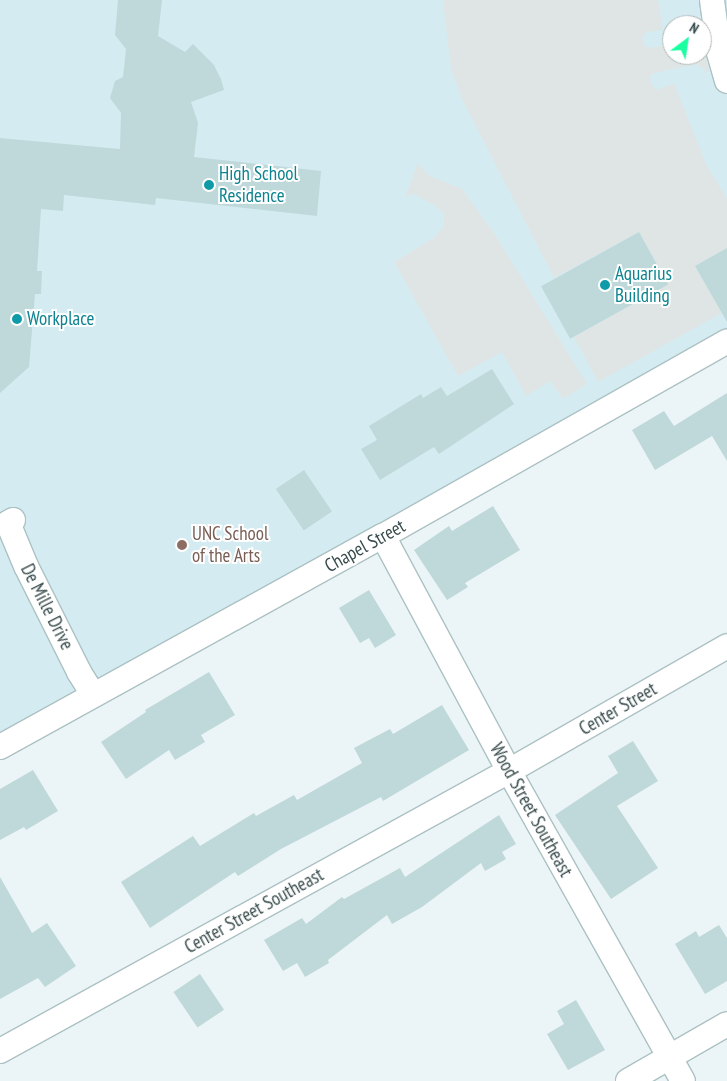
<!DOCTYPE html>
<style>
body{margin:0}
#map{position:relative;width:727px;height:1081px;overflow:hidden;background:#ebf5f7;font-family:"PT Sans Narrow",sans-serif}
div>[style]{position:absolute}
.education>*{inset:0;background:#d4ecf1}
.parking>*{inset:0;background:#dfe5e5}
.building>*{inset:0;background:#bfd8d9;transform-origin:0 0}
.roads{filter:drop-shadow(1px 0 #acc1c3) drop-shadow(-1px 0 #acc1c3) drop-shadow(0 1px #acc1c3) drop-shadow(0 -1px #acc1c3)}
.street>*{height:24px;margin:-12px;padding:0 12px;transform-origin:12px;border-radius:12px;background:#fff}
.dots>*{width:14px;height:14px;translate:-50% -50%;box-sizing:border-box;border:2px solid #fff;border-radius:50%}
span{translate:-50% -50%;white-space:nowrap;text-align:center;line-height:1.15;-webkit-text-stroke:4px #fff;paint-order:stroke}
.culture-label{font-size:19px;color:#0d838f}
.left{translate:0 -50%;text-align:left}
.education-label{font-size:19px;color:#785e54}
.street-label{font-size:19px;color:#384b4c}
.north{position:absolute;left:662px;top:15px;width:50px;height:50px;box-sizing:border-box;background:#fff;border:1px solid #afb7b7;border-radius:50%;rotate:31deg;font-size:14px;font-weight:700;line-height:20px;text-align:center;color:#384b4c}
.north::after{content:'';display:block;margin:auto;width:18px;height:22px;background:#1affa2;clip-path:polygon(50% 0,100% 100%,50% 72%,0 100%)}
</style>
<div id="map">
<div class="education">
<i style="clip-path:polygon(evenodd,0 0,727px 0,727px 340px,0 749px,0 0,672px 25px,702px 25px,702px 55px,672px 55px,672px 25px)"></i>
</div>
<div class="parking">
<i style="clip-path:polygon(443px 0,658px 0,663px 29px,645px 33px,642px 39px,644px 45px,650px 48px,672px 44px,672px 55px,702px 55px,702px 31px,709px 73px,698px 65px,691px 65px,655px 73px,650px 76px,651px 84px,657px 90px,674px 83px,706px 164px,727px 199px,727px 248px,695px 266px,722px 313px,598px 382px,574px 337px,668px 284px,639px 232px,554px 278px,462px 99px,451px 69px)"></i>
<i style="clip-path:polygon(418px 163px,428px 175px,462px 189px,494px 233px,587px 384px,563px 399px,550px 381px,526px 396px,502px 352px,458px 376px,394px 262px,434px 238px,444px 226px,444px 213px,434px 205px,414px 194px,405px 197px)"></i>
</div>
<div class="building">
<i style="clip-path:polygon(118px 0,162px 0,158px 36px,185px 52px,193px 44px,214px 65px,221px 79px,224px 90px,191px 102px,198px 123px,194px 157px,321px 171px,317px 216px,156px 198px,155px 205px,64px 195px,63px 211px,41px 209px,37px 271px,42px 271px,41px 294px,35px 294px,29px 367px,0 393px,0 138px,120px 149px,121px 113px,110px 98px,115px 81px,123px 77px,126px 49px,115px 35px)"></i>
<i style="left:639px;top:232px;width:60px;height:112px;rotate:61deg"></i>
<i style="clip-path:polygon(727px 248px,727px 322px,695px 266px)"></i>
<i style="clip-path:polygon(492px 369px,514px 404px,439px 454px,434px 447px,380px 480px,361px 449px,377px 440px,369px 426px,421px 394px,423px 398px,441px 387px,447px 396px)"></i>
<i style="clip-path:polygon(727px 393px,727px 461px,712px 436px,655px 470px,632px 430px,664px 411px,674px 426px)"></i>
<i style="left:304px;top:470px;width:50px;height:34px;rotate:56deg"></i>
<i style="clip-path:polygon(493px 506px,520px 550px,465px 583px,468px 587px,447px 600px,414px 550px,449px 526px,452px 531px)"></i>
<i style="clip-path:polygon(369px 590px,396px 635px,375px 648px,369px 638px,360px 643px,339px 608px)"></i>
<i style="clip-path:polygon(209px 672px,235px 715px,201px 735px,205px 742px,175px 760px,169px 750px,126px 779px,101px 742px,146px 712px,145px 710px)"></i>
<i style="clip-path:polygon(442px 705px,469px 750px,383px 801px,381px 797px,281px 849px,238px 876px,235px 872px,150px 928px,121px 882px,193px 836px,200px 846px,254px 813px,256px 816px,294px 795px,297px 800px,362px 763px,354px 748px,390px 729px,393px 734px)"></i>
<i style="clip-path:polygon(633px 741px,658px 781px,617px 806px,658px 868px,611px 899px,555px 815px,618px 773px,608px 756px)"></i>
<i style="clip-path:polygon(33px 770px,58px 811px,26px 830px,24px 827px,0 840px,0 789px)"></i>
<i style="clip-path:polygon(499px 815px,516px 844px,502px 852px,506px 859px,485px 871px,481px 863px,422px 907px,392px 924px,387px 915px,328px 960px,329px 963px,305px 977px,297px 963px,283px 971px,264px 940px,302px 918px,306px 924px,342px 897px,344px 899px,400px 868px,405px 877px)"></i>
<i style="clip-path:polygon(0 877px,32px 933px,47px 923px,76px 966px,45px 987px,38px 978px,0 999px)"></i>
<i style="clip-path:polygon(719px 925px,727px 938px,727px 981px,705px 994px,675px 944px,696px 931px,699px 937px)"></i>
<i style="left:200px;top:974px;width:43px;height:32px;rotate:56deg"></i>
<i style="clip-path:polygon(576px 1000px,605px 1050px,568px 1070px,547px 1034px,564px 1024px,557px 1011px)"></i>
</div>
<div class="roads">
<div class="street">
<i style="left:712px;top:0;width:53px;rotate:82.5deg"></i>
<i style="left:719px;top:53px;width:29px;rotate:74deg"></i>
<i style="left:13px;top:520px;width:6px;rotate:149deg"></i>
<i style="left:8px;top:523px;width:47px;rotate:67.3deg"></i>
<i style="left:26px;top:566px;width:119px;rotate:63.4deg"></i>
<i style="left:79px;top:672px;width:26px;rotate:58deg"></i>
<i style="left:383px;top:536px;width:267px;rotate:61.8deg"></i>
<i style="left:509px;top:771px;width:355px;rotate:60.7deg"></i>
<i style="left:0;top:747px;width:437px;rotate:-28.9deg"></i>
<i style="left:383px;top:536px;width:395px;rotate:-29.5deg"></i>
<i style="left:0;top:1051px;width:581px;rotate:-28.82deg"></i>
<i style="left:509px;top:771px;width:251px;rotate:-29.8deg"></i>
<i style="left:628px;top:1081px;width:114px;rotate:-29.9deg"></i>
</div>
</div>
<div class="dots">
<i style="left:209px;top:185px;background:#0f9aa8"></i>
<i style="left:605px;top:285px;background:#0f9aa8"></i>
<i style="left:17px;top:319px;background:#0f9aa8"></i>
<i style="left:182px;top:545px;background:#8d6e63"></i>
</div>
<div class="culture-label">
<span class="left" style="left:219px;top:185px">High School<br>Residence</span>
<span class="left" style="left:615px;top:285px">Aquarius<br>Building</span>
<span class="left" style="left:27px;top:319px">Workplace</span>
</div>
<div class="education-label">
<span class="left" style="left:192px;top:545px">UNC School<br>of the Arts</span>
</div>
<div class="street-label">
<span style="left:365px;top:546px;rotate:-29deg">Chapel Street</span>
<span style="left:47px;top:607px;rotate:63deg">De Mille Drive</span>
<span style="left:618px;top:709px;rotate:-30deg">Center Street</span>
<span style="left:531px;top:810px;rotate:61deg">Wood Street Southeast</span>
<span style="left:254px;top:911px;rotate:-29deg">Center Street Southeast</span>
</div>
<div class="north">N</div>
</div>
